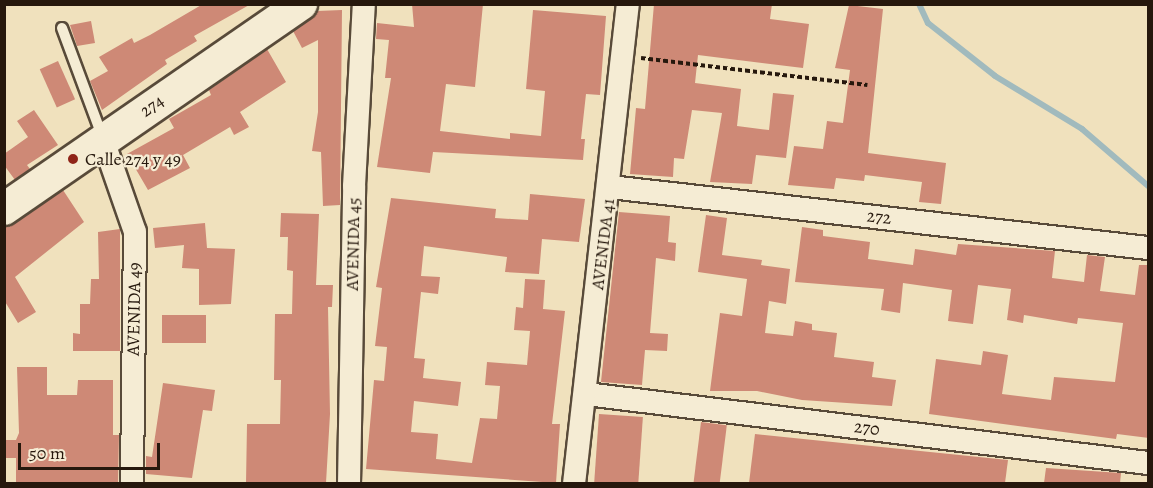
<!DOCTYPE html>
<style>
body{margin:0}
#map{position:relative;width:1153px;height:488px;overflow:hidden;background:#f0e1bd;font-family:Alegreya,serif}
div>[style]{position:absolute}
.stream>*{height:6px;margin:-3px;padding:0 3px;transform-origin:3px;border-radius:3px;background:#a1babd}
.building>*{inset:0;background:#ce8976;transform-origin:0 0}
.path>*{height:4px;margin-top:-2px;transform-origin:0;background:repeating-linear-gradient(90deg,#26180d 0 4.5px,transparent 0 7.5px)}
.roads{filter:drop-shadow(2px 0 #584a39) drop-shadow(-2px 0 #584a39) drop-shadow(0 2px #584a39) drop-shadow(0 -2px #584a39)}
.lane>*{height:10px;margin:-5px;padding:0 5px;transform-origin:5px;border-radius:5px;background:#f5ecd4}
.street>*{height:22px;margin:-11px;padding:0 11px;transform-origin:11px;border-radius:11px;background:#f5ecd4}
.secondary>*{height:32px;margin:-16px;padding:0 16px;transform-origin:16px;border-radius:16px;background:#f5ecd4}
.dots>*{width:16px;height:16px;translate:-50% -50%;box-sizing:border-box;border:3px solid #f5ecd4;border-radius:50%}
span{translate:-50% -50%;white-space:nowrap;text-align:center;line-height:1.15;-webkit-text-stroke:4.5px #f5ecd4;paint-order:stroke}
.street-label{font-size:18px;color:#26180d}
.poi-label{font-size:18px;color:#26180d}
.left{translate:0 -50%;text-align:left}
.frame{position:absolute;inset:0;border:6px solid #26180d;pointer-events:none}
.scale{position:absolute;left:18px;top:443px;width:142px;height:27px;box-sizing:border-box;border:3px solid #26180d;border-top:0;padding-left:8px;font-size:18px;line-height:21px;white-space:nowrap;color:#26180d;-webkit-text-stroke:4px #f5ecd4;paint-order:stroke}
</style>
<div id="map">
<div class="stream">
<i style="left:919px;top:4px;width:21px;rotate:65deg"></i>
<i style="left:928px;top:23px;width:85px;rotate:38.3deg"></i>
<i style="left:995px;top:76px;width:102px;rotate:31.3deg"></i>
<i style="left:1082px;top:129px;width:87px;rotate:40.8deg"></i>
</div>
<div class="building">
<i style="clip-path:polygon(203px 4px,251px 4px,194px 36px,197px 41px,165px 60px,167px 64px,102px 110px,90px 81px,108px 71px,99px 57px,132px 38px,134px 43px,150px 35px)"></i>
<i style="clip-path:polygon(412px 4px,483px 4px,475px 87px,446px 84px,440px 131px,510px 139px,510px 133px,541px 136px,545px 91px,526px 89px,533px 10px,606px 16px,600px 95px,586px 94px,581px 139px,585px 139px,583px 160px,433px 152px,430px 173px,377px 167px,391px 78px,385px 78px,389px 40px,376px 39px,377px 23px,414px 27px)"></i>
<i style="clip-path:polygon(654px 4px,772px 4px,770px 19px,809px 24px,803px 68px,698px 55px,695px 83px,741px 89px,737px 126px,769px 130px,773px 93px,794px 95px,786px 158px,756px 155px,752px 184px,710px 182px,722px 113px,692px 110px,684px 159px,674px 158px,673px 177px,630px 174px,636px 108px,645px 109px)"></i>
<i style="clip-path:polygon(849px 5px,883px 9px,868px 153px,946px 163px,941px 204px,919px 202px,922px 182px,865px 175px,864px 181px,836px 178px,834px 189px,788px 185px,794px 146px,823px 149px,827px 121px,843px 123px,850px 70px,835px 68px)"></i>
<i style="clip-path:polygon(342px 10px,340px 205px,323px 206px,321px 152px,312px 151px,318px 112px,318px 40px,302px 48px,293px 31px,317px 11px)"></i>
<i style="clip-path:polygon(91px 21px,95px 43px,77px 46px,70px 25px)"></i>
<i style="clip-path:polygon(267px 49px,286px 82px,240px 112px,249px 127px,234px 135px,230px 127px,183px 155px,190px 168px,148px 190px,127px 154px,174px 128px,169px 119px,211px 95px,209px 90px)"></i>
<i style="left:58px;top:61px;width:42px;height:20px;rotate:66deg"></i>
<i style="clip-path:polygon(34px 110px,58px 145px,27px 165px,30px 169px,15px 180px,4px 165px,4px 154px,28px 137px,17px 121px)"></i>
<i style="clip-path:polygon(63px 190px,84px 222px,15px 277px,36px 312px,18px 323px,4px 300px,4px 227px)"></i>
<i style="clip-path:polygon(530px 194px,585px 199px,579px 242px,542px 239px,539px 274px,505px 272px,507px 257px,424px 246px,421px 276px,440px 277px,438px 294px,421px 292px,414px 358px,425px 359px,423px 378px,461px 382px,458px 406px,414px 401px,411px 432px,438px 434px,436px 459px,472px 463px,480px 418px,497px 419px,500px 386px,485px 385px,487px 362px,527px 365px,530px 331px,514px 330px,516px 307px,523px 308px,525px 279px,545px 280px,543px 309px,565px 311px,552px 424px,560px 424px,556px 483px,366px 469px,374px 380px,384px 381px,387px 347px,375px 346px,382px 288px,376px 287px,391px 198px,496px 209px,495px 218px,528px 220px)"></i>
<i style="clip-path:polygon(619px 212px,670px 216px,668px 242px,676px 243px,675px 261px,656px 258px,650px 333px,668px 334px,667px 351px,645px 350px,642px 385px,601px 382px)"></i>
<i style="clip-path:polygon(281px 213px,319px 214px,316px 285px,333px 285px,332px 307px,328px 307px,330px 414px,326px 483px,246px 483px,247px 424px,280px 424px,281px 380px,274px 380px,275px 314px,292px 314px,293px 271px,287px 270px,288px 237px,280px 237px)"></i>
<i style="clip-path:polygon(706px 215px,727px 218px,722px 255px,762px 260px,761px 265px,790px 269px,786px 304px,769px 301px,765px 333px,793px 336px,795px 321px,812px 324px,812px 330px,837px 333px,834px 357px,874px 362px,872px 377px,896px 380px,892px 406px,802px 400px,757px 391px,710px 391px,720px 313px,742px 316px,747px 279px,698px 272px)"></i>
<i style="clip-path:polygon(205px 223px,207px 248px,235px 249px,231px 304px,199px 305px,199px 269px,182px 268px,184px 245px,155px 248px,153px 228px)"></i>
<i style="clip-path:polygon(802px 227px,823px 230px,823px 236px,870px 242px,868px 259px,913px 265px,915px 249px,956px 255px,958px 244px,1055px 251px,1052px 278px,1084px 282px,1087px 255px,1105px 257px,1100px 291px,1135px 295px,1139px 265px,1149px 265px,1149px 438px,1117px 434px,1116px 439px,929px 414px,936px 359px,981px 365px,983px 351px,1008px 355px,1002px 394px,1051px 400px,1054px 377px,1115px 382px,1123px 323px,1078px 318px,1077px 324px,1024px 315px,1023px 323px,1007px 320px,1011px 289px,978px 285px,973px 324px,948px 321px,952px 290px,903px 283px,900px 313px,881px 310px,884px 289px,795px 282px)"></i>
<i style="clip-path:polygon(120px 229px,120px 351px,73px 351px,73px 333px,80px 334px,80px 304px,90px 304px,91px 279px,99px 279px,98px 232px)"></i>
<i style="left:162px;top:315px;width:44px;height:28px"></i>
<i style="clip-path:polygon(17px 367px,47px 367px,47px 395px,77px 395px,78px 380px,113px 380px,113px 435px,119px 435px,118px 483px,16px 483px,16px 458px,4px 458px,4px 440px,16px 440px,19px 433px)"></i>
<i style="clip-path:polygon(163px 383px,215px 390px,212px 411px,203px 410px,192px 478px,146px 474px,146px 456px,152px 457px)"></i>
<i style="left:599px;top:414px;width:44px;height:69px;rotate:4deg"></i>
<i style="left:701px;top:422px;width:26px;height:62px;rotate:7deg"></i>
<i style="clip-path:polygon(755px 434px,1008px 460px,1005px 483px,749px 483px)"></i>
<i style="clip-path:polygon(1046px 468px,1121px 473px,1120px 483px,1044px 483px)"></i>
</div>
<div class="path">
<i style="left:641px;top:58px;width:228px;rotate:6.8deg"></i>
</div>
<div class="roads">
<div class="lane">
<i style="left:62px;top:28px;width:117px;rotate:69.6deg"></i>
</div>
<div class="street">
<i style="left:103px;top:140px;width:97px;rotate:70.8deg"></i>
<i style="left:135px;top:232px;width:252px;rotate:90.7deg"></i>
<i style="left:610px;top:187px;width:541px;rotate:6.47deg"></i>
<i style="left:586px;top:394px;width:566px;rotate:7deg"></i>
<i style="left:349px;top:484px;width:298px;rotate:-89deg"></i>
<i style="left:354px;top:186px;width:182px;rotate:-86.9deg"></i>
<i style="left:574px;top:484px;width:483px;rotate:-83.6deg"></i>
</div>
<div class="secondary">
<i style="left:4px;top:209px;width:361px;rotate:-34.6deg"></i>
</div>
</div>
<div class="dots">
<i style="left:73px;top:159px;background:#8f2418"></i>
</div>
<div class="street-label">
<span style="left:152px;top:106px;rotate:-35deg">274</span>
<span style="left:879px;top:217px;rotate:6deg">272</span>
<span style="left:353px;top:244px;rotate:-89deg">AVENIDA 45</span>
<span style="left:603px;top:244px;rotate:-83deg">AVENIDA 41</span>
<span style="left:134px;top:309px;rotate:-89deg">AVENIDA 49</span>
<span style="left:867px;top:428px;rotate:7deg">270</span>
</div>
<div class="poi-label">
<span class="left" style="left:85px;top:159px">Calle 274 y 49</span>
</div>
<div class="frame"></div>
<div class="scale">50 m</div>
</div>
